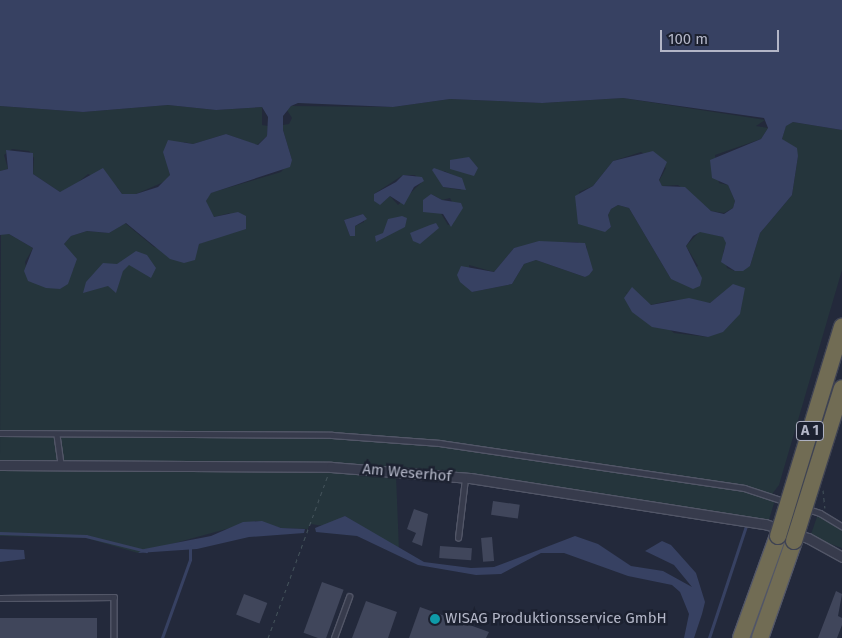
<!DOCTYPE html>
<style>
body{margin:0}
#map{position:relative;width:842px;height:638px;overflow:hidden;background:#23293b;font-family:"Fira Sans",sans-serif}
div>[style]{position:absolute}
.green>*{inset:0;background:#25353c}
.water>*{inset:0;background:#374162}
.stream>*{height:2.5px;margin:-1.25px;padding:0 1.25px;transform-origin:1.25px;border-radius:1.25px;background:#374162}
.building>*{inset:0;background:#40465b;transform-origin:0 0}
.path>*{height:1px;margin-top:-0.5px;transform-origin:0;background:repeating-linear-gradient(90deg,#43525a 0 4px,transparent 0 8px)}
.roads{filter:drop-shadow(1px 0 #525667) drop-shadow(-1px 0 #525667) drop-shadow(0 1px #525667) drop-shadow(0 -1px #525667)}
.service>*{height:4.5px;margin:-2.25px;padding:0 2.25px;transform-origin:2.25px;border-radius:2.25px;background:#373b4c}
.minor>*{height:9px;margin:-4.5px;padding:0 4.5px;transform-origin:4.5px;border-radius:4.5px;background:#373b4c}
.motorway>*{height:16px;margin:-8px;padding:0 8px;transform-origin:8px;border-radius:8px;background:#716c54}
.bridges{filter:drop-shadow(1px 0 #3f4353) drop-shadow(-1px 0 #3f4353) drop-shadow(0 1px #3f4353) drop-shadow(0 -1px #3f4353)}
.motorway-bridge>*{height:16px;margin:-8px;padding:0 8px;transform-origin:8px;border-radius:8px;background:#716c54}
.dots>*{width:14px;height:14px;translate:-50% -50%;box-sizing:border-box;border:2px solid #1c2130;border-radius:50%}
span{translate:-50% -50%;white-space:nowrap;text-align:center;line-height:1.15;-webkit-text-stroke:5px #1c2130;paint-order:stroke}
.shield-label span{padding:1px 4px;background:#1c2130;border:1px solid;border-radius:4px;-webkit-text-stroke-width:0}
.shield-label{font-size:14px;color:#b3b6c7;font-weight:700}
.street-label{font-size:15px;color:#b3b6c7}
.poi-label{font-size:15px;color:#b3b6c7}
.left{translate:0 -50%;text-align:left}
.scale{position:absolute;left:660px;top:30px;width:119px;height:22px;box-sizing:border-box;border:2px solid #b3b6c7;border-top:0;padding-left:6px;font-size:15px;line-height:18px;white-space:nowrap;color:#b3b6c7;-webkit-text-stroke:4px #1c2130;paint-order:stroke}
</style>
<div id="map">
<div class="green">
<i style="clip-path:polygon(evenodd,623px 98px,765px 120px,756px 126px,768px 128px,761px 139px,715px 155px,719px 183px,728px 185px,735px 201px,733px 208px,724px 213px,711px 211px,678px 185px,662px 186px,659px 181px,666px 168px,641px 152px,613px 161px,593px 186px,579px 192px,587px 225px,596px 228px,611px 228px,608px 215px,611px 209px,618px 205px,629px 208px,671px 279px,698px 266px,686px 246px,700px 231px,723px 237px,727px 243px,723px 252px,727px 268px,735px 271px,750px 266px,760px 233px,792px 195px,798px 156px,782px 139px,786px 125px,793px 122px,842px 130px,842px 270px,779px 485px,773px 493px,775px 500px,768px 523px,435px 472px,0 462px,1px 234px,9px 234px,33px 248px,25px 262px,29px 281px,60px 289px,74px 268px,64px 244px,71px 236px,87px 231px,109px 233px,125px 223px,154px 247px,196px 252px,199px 244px,206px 241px,230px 213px,214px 217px,208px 211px,206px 201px,210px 193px,281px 172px,292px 160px,283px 130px,283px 125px,289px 124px,292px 118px,287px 110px,291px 106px,393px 107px,450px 99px,542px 103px,623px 98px,444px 171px,458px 177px,461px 190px,443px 187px,438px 176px,444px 171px,623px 98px,403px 175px,415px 175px,421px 183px,398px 205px,390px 196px,380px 204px,375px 201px,374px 194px,403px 175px,623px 98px,431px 194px,442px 200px,450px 198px,457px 212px,453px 224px,448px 225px,440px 212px,423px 212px,431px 194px,623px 98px,363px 214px,364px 222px,355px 226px,350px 236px,344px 220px,363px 214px,623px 98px,553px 242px,577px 242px,587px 247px,586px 256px,593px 270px,585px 277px,536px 260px,524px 264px,512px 284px,472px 292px,469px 265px,494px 272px,514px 248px,553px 242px,623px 98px,725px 291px,708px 337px,674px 333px,625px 292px,650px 305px,673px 300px,710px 303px,725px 291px)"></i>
<i style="clip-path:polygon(168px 105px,216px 110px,262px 107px,262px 125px,268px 126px,267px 136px,257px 145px,226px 134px,193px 144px,184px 142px,167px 164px,170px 175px,166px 181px,136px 194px,122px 194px,117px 187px,88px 174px,69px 190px,60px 192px,33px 174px,34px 158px,29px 151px,12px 149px,4px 155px,8px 169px,0 171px,0 106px,83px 112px)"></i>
<i style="clip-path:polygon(0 467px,327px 470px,396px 475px,399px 550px,345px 516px,325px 526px,310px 524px,308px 529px,281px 528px,256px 521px,138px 553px,86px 538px,0 536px)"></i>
<i style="clip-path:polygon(818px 514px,842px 529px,842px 548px,810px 537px)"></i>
</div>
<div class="water">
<i style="clip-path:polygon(0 0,842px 0,842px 130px,793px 122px,786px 126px,782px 139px,797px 148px,798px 156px,792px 195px,760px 233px,750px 266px,743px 271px,735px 271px,721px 262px,726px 243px,723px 237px,700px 232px,693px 236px,686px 246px,702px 278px,700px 286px,693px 289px,671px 279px,629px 208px,618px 205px,611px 209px,608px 215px,611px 227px,605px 232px,578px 224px,575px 196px,593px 186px,613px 161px,653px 151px,667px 162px,659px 180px,662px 186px,685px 187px,711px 211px,724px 214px,733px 208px,735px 201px,728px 185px,712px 178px,710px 160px,761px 139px,768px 128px,764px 118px,623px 98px,542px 103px,450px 99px,393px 107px,298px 103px,291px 106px,283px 116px,283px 130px,292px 160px,290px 167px,211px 193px,206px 201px,214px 217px,238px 212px,246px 216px,246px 229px,199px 244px,195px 260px,184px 263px,170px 259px,126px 223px,109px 233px,87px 231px,71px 236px,64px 244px,77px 259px,68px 284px,60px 289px,46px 288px,28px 281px,24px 271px,33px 248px,9px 234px,0 235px,0 171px,8px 169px,6px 150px,33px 153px,33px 174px,60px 192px,103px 168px,122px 194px,136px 194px,158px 187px,170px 175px,163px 152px,168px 140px,193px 144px,226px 134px,258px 145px,267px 136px,268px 117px,262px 107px,216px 110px,168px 105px,83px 112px,0 106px)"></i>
<i style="clip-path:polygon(469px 157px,478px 168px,474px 176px,450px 169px,450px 160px)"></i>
<i style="clip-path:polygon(434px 168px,462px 178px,466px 190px,443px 187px,432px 170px)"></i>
<i style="clip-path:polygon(403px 175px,422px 177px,424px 181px,414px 187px,404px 205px,390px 196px,380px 205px,374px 201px,374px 194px,396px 182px)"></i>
<i style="clip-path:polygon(431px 194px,442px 200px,461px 203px,463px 208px,451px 227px,443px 214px,423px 212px,423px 200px)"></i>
<i style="clip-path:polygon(363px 214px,367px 219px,355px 226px,355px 236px,350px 236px,344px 220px)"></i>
<i style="clip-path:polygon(402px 216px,407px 218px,405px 227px,376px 242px,375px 236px,383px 233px,388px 219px)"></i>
<i style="clip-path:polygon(430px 225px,436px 223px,439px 228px,420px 244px,413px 241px,410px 233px)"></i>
<i style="clip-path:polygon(539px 241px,585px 243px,593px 270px,589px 275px,585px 277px,536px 260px,524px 264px,512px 284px,472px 292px,460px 282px,457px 275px,461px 266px,494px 272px,514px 248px)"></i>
<i style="clip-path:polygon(136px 251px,147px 255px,156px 268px,151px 278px,129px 265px,123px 271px,116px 293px,108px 286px,83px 293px,86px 282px,103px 263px,117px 264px)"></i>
<i style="clip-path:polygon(733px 284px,745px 288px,740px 314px,723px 332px,708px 337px,652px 327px,632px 312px,624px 298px,632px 287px,651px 305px,689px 298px,710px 303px)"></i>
<i style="clip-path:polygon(345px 516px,424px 562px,471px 568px,494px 567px,575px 536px,598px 544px,631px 566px,663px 571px,692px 587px,674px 565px,645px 551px,662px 541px,671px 545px,696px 573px,705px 602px,702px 614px,694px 638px,684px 638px,689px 614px,680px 592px,672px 585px,628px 576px,564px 553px,541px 553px,501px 574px,476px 575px,418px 565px,357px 536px,316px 532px,315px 528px)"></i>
<i style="clip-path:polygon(262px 521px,281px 528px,305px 529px,304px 533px,249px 537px,197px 549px,138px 553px,144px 549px,211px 536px,243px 522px)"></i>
<i style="clip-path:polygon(0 549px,24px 550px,25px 559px,0 562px)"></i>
</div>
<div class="stream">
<i style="left:0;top:533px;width:86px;rotate:2deg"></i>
<i style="left:86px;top:536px;width:62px;rotate:14deg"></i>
<i style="left:162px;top:638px;width:83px;rotate:-70.3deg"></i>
<i style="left:190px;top:560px;width:13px;rotate:-90deg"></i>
<i style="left:709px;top:638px;width:118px;rotate:-71.7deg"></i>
</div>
<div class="building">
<i style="left:493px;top:501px;width:27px;height:14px;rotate:8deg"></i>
<i style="clip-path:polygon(414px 509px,428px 514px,422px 546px,412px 542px,416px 533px,407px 529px)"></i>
<i style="left:492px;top:537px;width:24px;height:11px;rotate:85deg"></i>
<i style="left:440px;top:546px;width:32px;height:12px;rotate:4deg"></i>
<i style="left:322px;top:582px;width:23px;height:54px;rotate:20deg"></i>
<i style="clip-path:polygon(836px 591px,842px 594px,838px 616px,842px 618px,842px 625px,837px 638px,818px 638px)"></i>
<i style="left:244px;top:594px;width:25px;height:22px;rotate:21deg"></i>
<i style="clip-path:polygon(366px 601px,397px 612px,388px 638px,352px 638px)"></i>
<i style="clip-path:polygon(420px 607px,489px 632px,486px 638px,409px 638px)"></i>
<i style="left:97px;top:618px;width:20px;height:97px;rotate:90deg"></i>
</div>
<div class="path">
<i style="left:823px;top:490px;width:18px;rotate:84deg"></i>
<i style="left:268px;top:638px;width:174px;rotate:-69.8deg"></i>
</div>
<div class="roads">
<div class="service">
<i style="left:0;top:433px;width:332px;rotate:0.3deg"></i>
<i style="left:332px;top:435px;width:108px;rotate:4.2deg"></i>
<i style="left:440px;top:443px;width:307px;rotate:8.4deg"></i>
<i style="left:744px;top:488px;width:80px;rotate:18.2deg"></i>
<i style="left:820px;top:513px;width:26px;rotate:31deg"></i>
<i style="left:57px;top:435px;width:29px;rotate:82deg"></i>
<i style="left:458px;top:538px;width:60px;rotate:-83.3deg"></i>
<i style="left:0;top:598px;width:114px;rotate:-0.5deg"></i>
<i style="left:114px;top:597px;width:41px;rotate:90deg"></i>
<i style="left:334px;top:638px;width:44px;rotate:-69.9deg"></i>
</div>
<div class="minor">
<i style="left:0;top:465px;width:331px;rotate:0.3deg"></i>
<i style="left:331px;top:467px;width:139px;rotate:4.5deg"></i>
<i style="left:470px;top:478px;width:299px;rotate:8.9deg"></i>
<i style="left:765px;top:524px;width:45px;rotate:18deg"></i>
<i style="left:808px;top:538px;width:39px;rotate:29deg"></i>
</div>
<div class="motorway">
<i style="left:741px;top:638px;width:109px;rotate:-70.1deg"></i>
<i style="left:760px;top:638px;width:103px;rotate:-70.7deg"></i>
</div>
</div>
<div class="bridges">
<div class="motorway-bridge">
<i style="left:778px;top:536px;width:219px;rotate:-73deg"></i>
<i style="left:794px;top:541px;width:160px;rotate:-72.6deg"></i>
</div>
</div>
<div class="dots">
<i style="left:435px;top:619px;background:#0f9aa8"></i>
</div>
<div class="shield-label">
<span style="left:810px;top:431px">A 1</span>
</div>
<div class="street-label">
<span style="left:407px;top:473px;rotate:5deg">Am Weserhof</span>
</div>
<div class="poi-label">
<span class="left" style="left:445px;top:619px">WISAG Produktionsservice GmbH</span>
</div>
<div class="scale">100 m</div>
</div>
